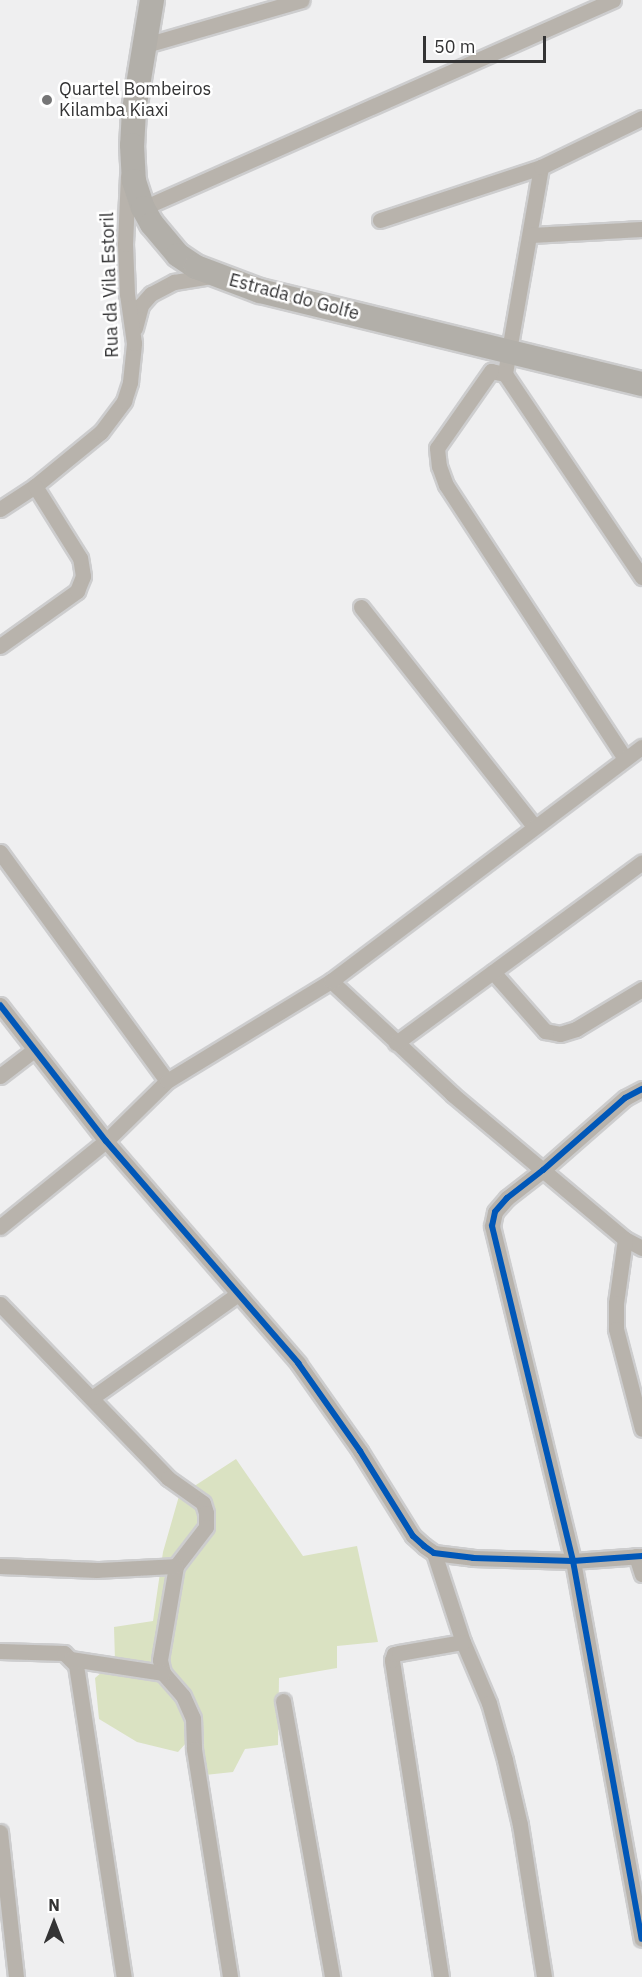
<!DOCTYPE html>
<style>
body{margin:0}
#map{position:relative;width:642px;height:1977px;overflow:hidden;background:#efeff0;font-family:"IBM Plex Sans",sans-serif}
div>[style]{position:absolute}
.green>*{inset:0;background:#dae2c2}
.roads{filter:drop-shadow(2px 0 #cdcdce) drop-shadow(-2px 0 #cdcdce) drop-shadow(0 2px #cdcdce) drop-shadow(0 -2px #cdcdce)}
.minor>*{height:15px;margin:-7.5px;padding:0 7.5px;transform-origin:7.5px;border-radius:7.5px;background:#b8b3ac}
.trunk>*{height:24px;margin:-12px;padding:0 12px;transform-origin:12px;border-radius:12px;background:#b2afa9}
.cycleway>*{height:6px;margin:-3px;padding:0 3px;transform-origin:3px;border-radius:3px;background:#0057b8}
.dots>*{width:16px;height:16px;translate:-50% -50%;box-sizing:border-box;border:3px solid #fff;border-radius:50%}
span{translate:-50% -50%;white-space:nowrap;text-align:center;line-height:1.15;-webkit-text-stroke:5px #fff;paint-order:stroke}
.poi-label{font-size:18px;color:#333334}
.left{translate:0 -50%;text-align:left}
.street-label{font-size:18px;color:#333334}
.north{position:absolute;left:24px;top:1893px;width:60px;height:60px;-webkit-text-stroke:4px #fff;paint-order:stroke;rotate:0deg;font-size:16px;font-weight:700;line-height:24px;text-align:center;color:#333334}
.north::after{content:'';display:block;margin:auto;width:21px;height:27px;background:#333334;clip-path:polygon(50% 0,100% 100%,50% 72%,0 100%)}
.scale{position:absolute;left:423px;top:36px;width:123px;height:27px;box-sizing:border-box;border:3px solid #333334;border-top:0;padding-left:8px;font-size:18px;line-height:21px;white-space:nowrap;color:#333334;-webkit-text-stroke:4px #fff;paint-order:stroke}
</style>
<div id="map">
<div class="green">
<i style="clip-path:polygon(236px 1459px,303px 1556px,357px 1546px,378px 1642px,337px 1646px,337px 1668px,279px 1678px,278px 1745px,245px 1749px,233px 1772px,205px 1775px,187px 1742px,178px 1752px,137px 1742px,99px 1719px,95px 1678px,115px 1661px,114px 1627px,153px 1621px,163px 1552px,179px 1496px)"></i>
</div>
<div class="roads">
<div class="minor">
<i style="left:146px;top:45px;width:162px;rotate:-16.1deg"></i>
<i style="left:541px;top:167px;width:210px;rotate:99.9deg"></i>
<i style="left:505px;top:374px;width:245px;rotate:56deg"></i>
<i style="left:143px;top:208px;width:514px;rotate:-23.87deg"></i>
<i style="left:380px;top:220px;width:169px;rotate:-18.2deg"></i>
<i style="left:541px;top:167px;width:112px;rotate:-25.9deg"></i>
<i style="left:531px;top:235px;width:111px;rotate:-3.1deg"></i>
<i style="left:135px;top:328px;width:24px;rotate:-75deg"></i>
<i style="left:141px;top:305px;width:15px;rotate:-48deg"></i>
<i style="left:151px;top:294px;width:26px;rotate:-28deg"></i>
<i style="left:174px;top:282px;width:39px;rotate:-9deg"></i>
<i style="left:505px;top:374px;width:14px;rotate:-168deg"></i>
<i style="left:491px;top:371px;width:94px;rotate:125deg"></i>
<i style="left:437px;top:448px;width:18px;rotate:84deg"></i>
<i style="left:439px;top:466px;width:20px;rotate:70deg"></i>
<i style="left:446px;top:485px;width:327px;rotate:56.8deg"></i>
<i style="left:0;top:509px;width:42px;rotate:-33.3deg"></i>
<i style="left:35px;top:486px;width:85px;rotate:-39.3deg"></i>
<i style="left:101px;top:432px;width:39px;rotate:-53deg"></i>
<i style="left:124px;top:401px;width:20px;rotate:-72deg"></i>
<i style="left:130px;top:382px;width:39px;rotate:-84deg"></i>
<i style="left:134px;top:343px;width:49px;rotate:-98.1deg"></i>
<i style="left:127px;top:294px;width:50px;rotate:-92.3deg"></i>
<i style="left:125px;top:244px;width:68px;rotate:-87.5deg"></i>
<i style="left:361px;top:607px;width:280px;rotate:51.7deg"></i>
<i style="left:0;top:646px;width:95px;rotate:-35.5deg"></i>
<i style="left:77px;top:591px;width:16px;rotate:-68deg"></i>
<i style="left:83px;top:576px;width:18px;rotate:-99deg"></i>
<i style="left:80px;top:558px;width:85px;rotate:-122deg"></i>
<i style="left:0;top:852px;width:283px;rotate:53.9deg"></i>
<i style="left:493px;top:972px;width:79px;rotate:48.6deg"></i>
<i style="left:545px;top:1031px;width:15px;rotate:11deg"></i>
<i style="left:560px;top:1034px;width:17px;rotate:-17deg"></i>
<i style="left:576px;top:1029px;width:77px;rotate:-31.2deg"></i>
<i style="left:331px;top:981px;width:166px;rotate:43deg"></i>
<i style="left:452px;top:1094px;width:226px;rotate:40deg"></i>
<i style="left:625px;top:1239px;width:19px;rotate:28deg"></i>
<i style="left:0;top:1005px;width:172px;rotate:52.1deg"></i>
<i style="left:106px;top:1141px;width:294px;rotate:49.1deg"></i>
<i style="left:298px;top:1363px;width:108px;rotate:54.8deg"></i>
<i style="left:360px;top:1451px;width:100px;rotate:58.1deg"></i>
<i style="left:413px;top:1536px;width:15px;rotate:42deg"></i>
<i style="left:424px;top:1546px;width:12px;rotate:35deg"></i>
<i style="left:434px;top:1553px;width:39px;rotate:7deg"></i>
<i style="left:473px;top:1558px;width:100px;rotate:1.7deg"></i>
<i style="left:573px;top:1561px;width:69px;rotate:-4.1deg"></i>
<i style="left:396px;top:1043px;width:305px;rotate:-36.3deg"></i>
<i style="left:0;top:1076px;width:43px;rotate:-37.4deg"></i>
<i style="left:642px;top:1089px;width:19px;rotate:152deg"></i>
<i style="left:625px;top:1098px;width:109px;rotate:138.7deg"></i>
<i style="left:543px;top:1170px;width:46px;rotate:142.1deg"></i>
<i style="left:507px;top:1198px;width:18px;rotate:131deg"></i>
<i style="left:495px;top:1212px;width:14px;rotate:102deg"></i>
<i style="left:492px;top:1226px;width:345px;rotate:76.4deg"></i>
<i style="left:573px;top:1561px;width:384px;rotate:79.7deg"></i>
<i style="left:0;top:1227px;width:136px;rotate:-39.1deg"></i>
<i style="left:106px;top:1141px;width:86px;rotate:-44.5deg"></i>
<i style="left:167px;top:1081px;width:192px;rotate:-31.4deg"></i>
<i style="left:331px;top:981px;width:389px;rotate:-37deg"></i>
<i style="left:625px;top:1239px;width:65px;rotate:98deg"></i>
<i style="left:616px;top:1303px;width:26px;rotate:90deg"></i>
<i style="left:616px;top:1329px;width:103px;rotate:75.4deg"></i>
<i style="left:0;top:1304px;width:242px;rotate:46deg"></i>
<i style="left:168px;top:1478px;width:43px;rotate:35.5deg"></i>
<i style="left:203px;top:1503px;width:10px;rotate:73deg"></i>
<i style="left:206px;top:1513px;width:14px;rotate:90deg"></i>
<i style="left:206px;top:1527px;width:49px;rotate:127.6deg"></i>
<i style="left:176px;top:1566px;width:95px;rotate:99.7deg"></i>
<i style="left:160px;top:1660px;width:13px;rotate:77deg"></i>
<i style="left:163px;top:1673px;width:30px;rotate:49deg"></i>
<i style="left:183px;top:1696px;width:24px;rotate:66deg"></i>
<i style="left:193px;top:1718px;width:31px;rotate:88deg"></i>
<i style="left:194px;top:1749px;width:231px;rotate:81deg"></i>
<i style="left:93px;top:1397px;width:178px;rotate:-35.4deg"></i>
<i style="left:434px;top:1553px;width:94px;rotate:72deg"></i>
<i style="left:463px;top:1642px;width:66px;rotate:66.9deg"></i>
<i style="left:489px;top:1703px;width:59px;rotate:74.3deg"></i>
<i style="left:505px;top:1760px;width:67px;rotate:77deg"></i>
<i style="left:520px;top:1825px;width:154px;rotate:81deg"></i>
<i style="left:636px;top:1556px;width:19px;rotate:72deg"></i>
<i style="left:0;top:1566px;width:97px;rotate:2.4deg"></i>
<i style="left:97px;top:1570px;width:79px;rotate:-2.9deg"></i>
<i style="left:0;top:1651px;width:64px;rotate:1.8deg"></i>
<i style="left:64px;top:1653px;width:17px;rotate:45deg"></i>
<i style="left:76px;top:1665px;width:316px;rotate:81.3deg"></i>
<i style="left:71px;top:1659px;width:93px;rotate:8.7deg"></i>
<i style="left:283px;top:1701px;width:280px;rotate:79.9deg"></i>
<i style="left:0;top:1832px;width:146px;rotate:83.7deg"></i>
<i style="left:441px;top:1977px;width:321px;rotate:-98.8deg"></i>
<i style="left:392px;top:1660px;width:6px;rotate:-72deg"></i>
<i style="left:394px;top:1654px;width:5px;rotate:-11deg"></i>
<i style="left:399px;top:1653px;width:65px;rotate:-9.8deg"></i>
</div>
<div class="trunk">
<i style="left:152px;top:0;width:111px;rotate:99.3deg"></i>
<i style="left:134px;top:110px;width:35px;rotate:93deg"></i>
<i style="left:132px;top:145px;width:36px;rotate:87deg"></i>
<i style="left:134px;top:181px;width:28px;rotate:72deg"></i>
<i style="left:143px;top:208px;width:18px;rotate:61deg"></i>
<i style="left:152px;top:224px;width:40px;rotate:50deg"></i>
<i style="left:178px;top:255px;width:22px;rotate:34deg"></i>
<i style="left:196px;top:267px;width:68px;rotate:20.6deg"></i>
<i style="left:260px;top:291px;width:393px;rotate:13.7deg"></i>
</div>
</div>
<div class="cycleway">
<i style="left:0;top:1005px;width:172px;rotate:52.1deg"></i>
<i style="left:106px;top:1141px;width:294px;rotate:49.1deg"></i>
<i style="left:298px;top:1363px;width:108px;rotate:54.8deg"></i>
<i style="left:360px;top:1451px;width:100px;rotate:58.1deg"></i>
<i style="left:413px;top:1536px;width:15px;rotate:42deg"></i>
<i style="left:424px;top:1546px;width:12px;rotate:35deg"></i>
<i style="left:434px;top:1553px;width:39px;rotate:7deg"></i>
<i style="left:473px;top:1558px;width:100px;rotate:1.7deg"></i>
<i style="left:573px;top:1561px;width:69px;rotate:-4.1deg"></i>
<i style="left:642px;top:1089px;width:19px;rotate:152deg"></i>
<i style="left:625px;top:1098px;width:109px;rotate:138.7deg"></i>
<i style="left:543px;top:1170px;width:46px;rotate:142.1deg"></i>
<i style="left:507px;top:1198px;width:18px;rotate:131deg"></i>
<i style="left:495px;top:1212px;width:14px;rotate:102deg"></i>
<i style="left:492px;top:1226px;width:345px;rotate:76.4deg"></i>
<i style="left:573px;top:1561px;width:384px;rotate:79.7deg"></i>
</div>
<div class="dots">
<i style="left:47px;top:100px;background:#757576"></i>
</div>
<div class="poi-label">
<span class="left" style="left:59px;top:100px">Quartel Bombeiros<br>Kilamba Kiaxi</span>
</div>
<div class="street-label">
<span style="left:110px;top:285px;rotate:-92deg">Rua da Vila Estoril</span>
<span style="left:294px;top:297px;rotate:15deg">Estrada do Golfe</span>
</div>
<div class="north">N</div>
<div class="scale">50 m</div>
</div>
